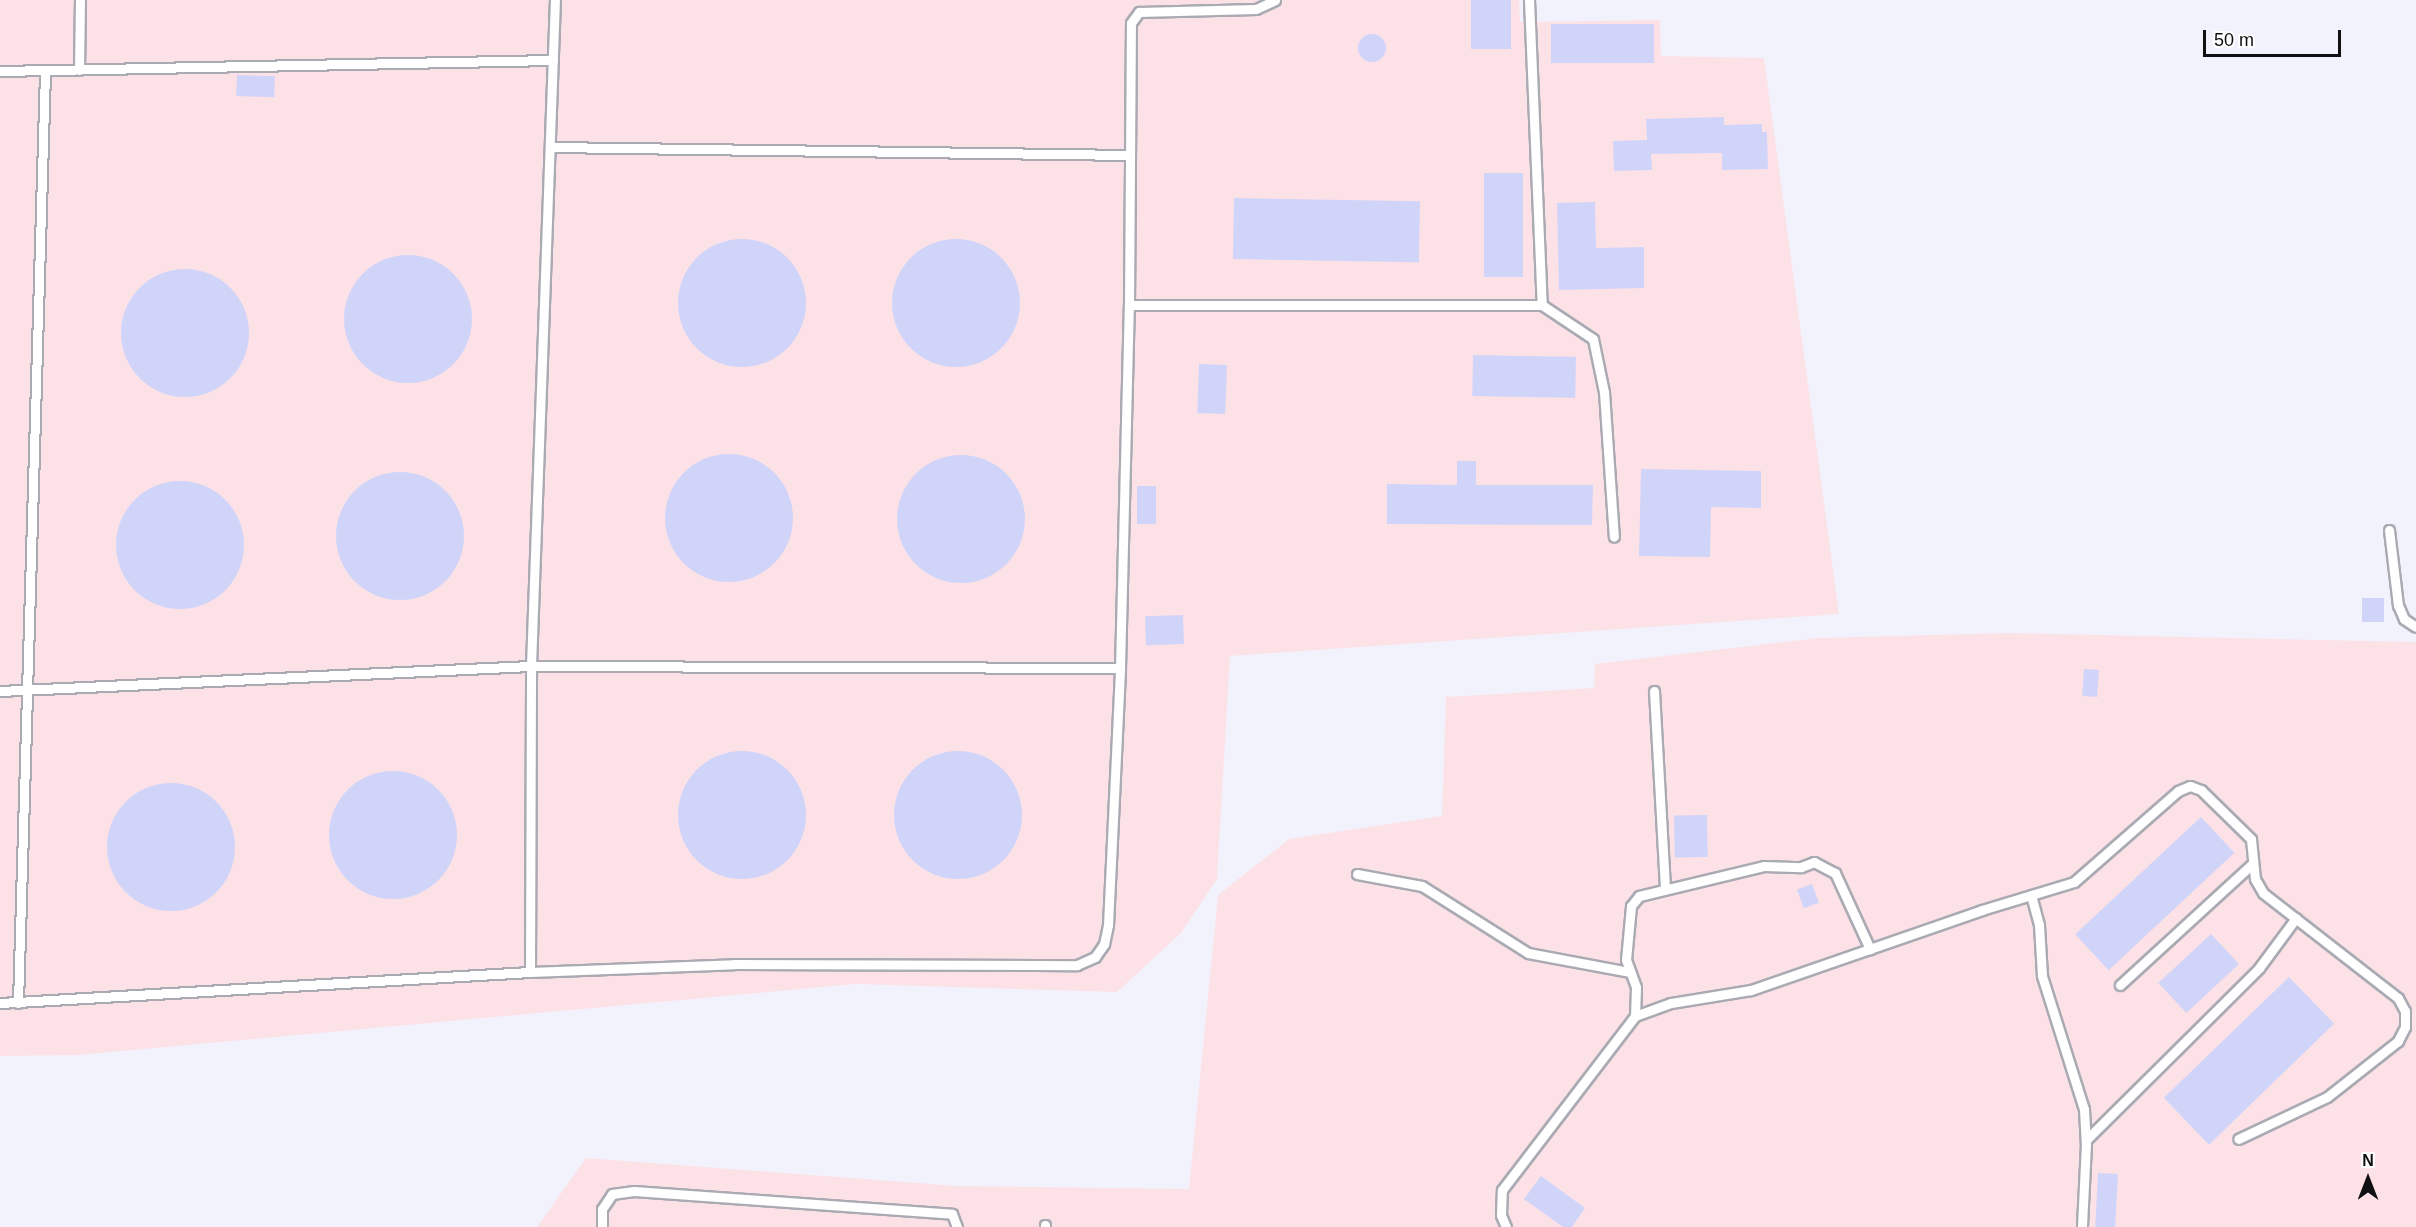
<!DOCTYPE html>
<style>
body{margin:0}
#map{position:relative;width:2416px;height:1227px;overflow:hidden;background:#f2f2fc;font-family:Arial,sans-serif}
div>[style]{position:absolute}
.industrial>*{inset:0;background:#fce2e7}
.building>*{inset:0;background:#d1d4f9;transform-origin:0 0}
.round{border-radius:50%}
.roads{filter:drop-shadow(2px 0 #aaaab3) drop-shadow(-2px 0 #aaaab3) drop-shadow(0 2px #aaaab3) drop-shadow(0 -2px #aaaab3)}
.lane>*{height:9px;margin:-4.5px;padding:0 4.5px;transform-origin:4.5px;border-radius:4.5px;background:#fff}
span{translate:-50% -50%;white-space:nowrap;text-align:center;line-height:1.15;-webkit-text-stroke:4.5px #fff;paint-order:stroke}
.north{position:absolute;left:2338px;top:1149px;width:60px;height:60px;-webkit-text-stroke:4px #fff;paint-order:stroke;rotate:0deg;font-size:16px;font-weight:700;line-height:24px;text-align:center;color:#101013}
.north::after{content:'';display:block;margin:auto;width:21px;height:27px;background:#101013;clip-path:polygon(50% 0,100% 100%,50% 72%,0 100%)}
.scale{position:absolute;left:2203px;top:30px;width:138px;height:27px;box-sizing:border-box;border:3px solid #101013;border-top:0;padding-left:8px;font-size:18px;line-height:21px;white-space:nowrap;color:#101013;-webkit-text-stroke:4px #fff;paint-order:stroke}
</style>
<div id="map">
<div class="industrial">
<i style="clip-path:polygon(0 0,1519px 0,1520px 22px,1660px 20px,1661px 56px,1764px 58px,1839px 614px,1230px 656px,1217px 879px,1181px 933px,1117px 992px,856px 984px,78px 1055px,0 1056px)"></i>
<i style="clip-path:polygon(2008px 633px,2416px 642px,2416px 1227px,537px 1227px,586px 1158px,957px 1186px,1189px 1189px,1218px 895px,1289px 839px,1442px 816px,1446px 697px,1594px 688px,1595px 664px,1818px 638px)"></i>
</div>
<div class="building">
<i style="left:1471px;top:0;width:40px;height:49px"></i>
<i style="left:1551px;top:24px;width:103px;height:39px"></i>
<i class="round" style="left:1358px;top:34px;width:28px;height:28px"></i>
<i style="left:237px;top:75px;width:38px;height:21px;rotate:2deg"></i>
<i style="clip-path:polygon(1724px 117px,1724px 125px,1762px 124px,1762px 132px,1767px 132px,1768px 169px,1722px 170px,1722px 153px,1651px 154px,1652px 170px,1614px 171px,1613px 141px,1647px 140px,1646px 119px)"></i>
<i style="left:1484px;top:173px;width:39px;height:104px"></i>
<i style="left:1234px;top:198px;width:186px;height:61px;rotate:1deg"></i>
<i style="clip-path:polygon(1595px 202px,1596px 248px,1644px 247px,1644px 288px,1559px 290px,1557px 203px)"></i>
<i class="round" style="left:678px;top:239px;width:128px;height:128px"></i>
<i class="round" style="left:892px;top:239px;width:128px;height:128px"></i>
<i class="round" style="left:344px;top:255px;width:128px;height:128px"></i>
<i class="round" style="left:121px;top:269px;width:128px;height:128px"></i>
<i style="left:1473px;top:355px;width:103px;height:41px;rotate:1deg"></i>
<i style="left:1199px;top:364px;width:28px;height:49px;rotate:2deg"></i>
<i class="round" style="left:665px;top:454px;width:128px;height:128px"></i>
<i class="round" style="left:897px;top:455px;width:128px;height:128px"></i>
<i style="clip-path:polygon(1457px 461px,1476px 461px,1476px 485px,1593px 485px,1592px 525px,1387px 524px,1387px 484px,1457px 485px)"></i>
<i style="clip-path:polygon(1641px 469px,1761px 471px,1761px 508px,1711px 507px,1710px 557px,1639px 556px)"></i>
<i class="round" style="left:336px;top:472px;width:128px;height:128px"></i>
<i class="round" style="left:116px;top:481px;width:128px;height:128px"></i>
<i style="left:1137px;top:486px;width:19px;height:38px"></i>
<i style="left:2362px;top:598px;width:22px;height:24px"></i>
<i style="left:1183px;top:615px;width:29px;height:38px;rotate:88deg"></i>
<i style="left:2084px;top:669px;width:15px;height:27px;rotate:4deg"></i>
<i class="round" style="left:894px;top:751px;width:128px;height:128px"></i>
<i class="round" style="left:678px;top:751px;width:128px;height:128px"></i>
<i class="round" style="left:329px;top:771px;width:128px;height:128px"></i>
<i class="round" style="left:107px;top:783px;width:128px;height:128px"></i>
<i style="left:1707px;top:815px;width:42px;height:33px;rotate:89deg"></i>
<i style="left:2201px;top:817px;width:49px;height:172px;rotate:47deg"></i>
<i style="left:1812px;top:884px;width:20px;height:16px;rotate:70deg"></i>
<i style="left:2211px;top:934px;width:41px;height:72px;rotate:47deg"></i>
<i style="left:2289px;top:977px;width:65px;height:174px;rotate:46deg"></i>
<i style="left:2098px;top:1173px;width:20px;height:54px;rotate:3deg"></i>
<i style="clip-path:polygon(1541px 1176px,1585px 1208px,1572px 1227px,1563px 1227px,1524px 1199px)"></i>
</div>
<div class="roads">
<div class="lane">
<i style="left:1529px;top:0;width:305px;rotate:87.6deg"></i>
<i style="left:1542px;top:305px;width:61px;rotate:33.7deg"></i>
<i style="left:1593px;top:339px;width:54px;rotate:78.3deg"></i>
<i style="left:1604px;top:392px;width:145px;rotate:86.1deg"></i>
<i style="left:79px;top:70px;width:70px;rotate:-89.2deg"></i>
<i style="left:0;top:71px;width:553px;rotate:-1.14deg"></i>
<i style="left:550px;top:147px;width:577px;rotate:0.79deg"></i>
<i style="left:1129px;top:305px;width:413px"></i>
<i style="left:2389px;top:530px;width:76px;rotate:83.2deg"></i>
<i style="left:2398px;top:605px;width:15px;rotate:67deg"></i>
<i style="left:2404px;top:619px;width:14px;rotate:34deg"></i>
<i style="left:0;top:691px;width:532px;rotate:-2.7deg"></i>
<i style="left:531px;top:666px;width:589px;rotate:0.19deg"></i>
<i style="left:1654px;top:691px;width:197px;rotate:86.8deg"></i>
<i style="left:1357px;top:874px;width:66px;rotate:10.5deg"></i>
<i style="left:1422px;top:886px;width:125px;rotate:32.3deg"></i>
<i style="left:1528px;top:953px;width:104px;rotate:10.6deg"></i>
<i style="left:2031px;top:895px;width:31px;rotate:75deg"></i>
<i style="left:2039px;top:925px;width:51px;rotate:86.6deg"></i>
<i style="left:2042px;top:976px;width:139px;rotate:72.5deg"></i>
<i style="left:2084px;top:1109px;width:35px;rotate:87deg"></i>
<i style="left:2086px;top:1144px;width:83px;rotate:92.8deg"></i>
<i style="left:530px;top:972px;width:306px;rotate:-89.8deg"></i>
<i style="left:531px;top:666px;width:666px;rotate:-87.94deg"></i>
<i style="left:2120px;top:985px;width:180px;rotate:-42.5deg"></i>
<i style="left:0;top:1003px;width:531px;rotate:-3.35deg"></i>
<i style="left:530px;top:972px;width:204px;rotate:-2.2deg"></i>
<i style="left:734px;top:964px;width:343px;rotate:0.2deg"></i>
<i style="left:1077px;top:965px;width:20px;rotate:-24deg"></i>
<i style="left:1095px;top:957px;width:16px;rotate:-55deg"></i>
<i style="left:1104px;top:944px;width:19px;rotate:-78deg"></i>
<i style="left:1108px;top:925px;width:257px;rotate:-87.3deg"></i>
<i style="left:1120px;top:668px;width:363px;rotate:-88.6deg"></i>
<i style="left:1129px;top:305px;width:282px;rotate:-89.6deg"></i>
<i style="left:1131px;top:23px;width:14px;rotate:-54deg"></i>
<i style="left:1139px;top:12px;width:117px;rotate:-1.5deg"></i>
<i style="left:1256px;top:9px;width:21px;rotate:-25deg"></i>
<i style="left:18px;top:1003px;width:933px;rotate:-88.34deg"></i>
<i style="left:1635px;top:1016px;width:38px;rotate:-20deg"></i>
<i style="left:1671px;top:1003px;width:81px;rotate:-9.2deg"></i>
<i style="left:1751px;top:990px;width:244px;rotate:-19.1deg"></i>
<i style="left:1982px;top:910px;width:96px;rotate:-16.9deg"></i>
<i style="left:2074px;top:882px;width:138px;rotate:-41.2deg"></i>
<i style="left:2178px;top:791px;width:13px;rotate:-23deg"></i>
<i style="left:2190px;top:786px;width:12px;rotate:20deg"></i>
<i style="left:2201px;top:790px;width:70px;rotate:44.4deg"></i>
<i style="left:2251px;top:839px;width:40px;rotate:84.3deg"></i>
<i style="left:2255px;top:879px;width:16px;rotate:60deg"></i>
<i style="left:2263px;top:893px;width:171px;rotate:37.9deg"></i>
<i style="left:2398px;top:998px;width:15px;rotate:62deg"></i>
<i style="left:2405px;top:1011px;width:16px;rotate:90deg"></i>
<i style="left:2405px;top:1027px;width:16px;rotate:117deg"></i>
<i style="left:2398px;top:1041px;width:90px;rotate:141.7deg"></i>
<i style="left:2327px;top:1097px;width:98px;rotate:154.7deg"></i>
<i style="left:2086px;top:1140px;width:244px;rotate:-44.8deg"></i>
<i style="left:2259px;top:968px;width:62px;rotate:-53.5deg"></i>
<i style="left:602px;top:1227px;width:18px;rotate:-90deg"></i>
<i style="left:602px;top:1209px;width:18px;rotate:-56deg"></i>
<i style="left:612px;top:1194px;width:22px;rotate:-8deg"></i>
<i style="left:634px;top:1191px;width:319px;rotate:4.1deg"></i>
<i style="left:952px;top:1214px;width:14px;rotate:69deg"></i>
<i style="left:1045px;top:1227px;width:2px;rotate:-90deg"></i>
<i style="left:1506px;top:1227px;width:13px;rotate:-113deg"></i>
<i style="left:1501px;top:1215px;width:25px;rotate:-88deg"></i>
<i style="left:1502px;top:1190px;width:219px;rotate:-52.6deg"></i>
<i style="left:1635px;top:1016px;width:29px;rotate:-88deg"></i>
<i style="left:1636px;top:987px;width:29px;rotate:-110deg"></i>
<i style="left:1626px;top:960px;width:54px;rotate:-84.7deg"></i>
<i style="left:1631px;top:906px;width:13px;rotate:-51deg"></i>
<i style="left:1639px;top:896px;width:129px;rotate:-13.5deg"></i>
<i style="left:1764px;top:866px;width:37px;rotate:2deg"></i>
<i style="left:1801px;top:867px;width:14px;rotate:-21deg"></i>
<i style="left:1814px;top:862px;width:24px;rotate:28deg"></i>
<i style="left:1835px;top:873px;width:84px;rotate:65.3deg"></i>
</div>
</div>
<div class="north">N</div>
<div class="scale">50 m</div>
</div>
